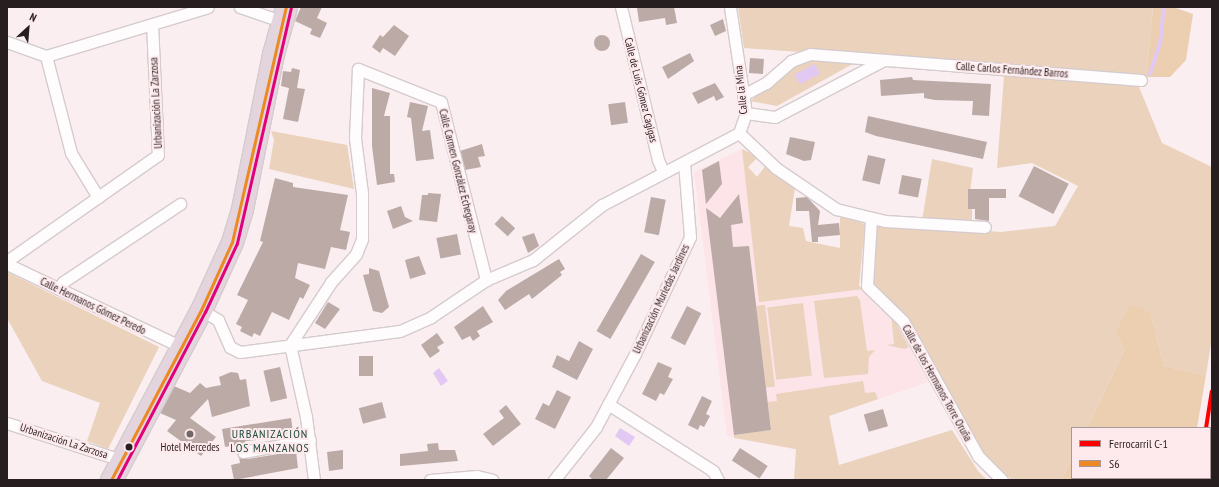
<!DOCTYPE html>
<meta charset="utf-8">
<style>
body{margin:0}
#map{position:relative;width:1219px;height:487px;overflow:hidden;background:#faeef0;font-family:"PT Sans Narrow",sans-serif}
div>[style]{position:absolute}
.built>*{inset:0;background:#fce4e8}
.green>*{inset:0;background:#ead2bc;transform-origin:0 0}
.forest>*{inset:0;background:#eccfb1}
.water>*{inset:0;background:#e1c9f4;transform-origin:0 0}
.stream>*{height:3.5px;margin:-1.75px;padding:0 1.75px;transform-origin:1.75px;border-radius:1.75px;background:#e1c9f4}
.building>*{inset:0;background:#bcaaa7;transform-origin:0 0}
.round{border-radius:50%}
.roads{filter:drop-shadow(1px 0 #d5cbcd) drop-shadow(-1px 0 #d5cbcd) drop-shadow(0 1px #d5cbcd) drop-shadow(0 -1px #d5cbcd)}
.street>*{height:11px;margin:-5.5px;padding:0 5.5px;transform-origin:5.5px;border-radius:5.5px;background:#fefcfd}
.highway>*{height:21px;margin:-10.5px;padding:0 10.5px;transform-origin:10.5px;border-radius:10.5px;background:#e3d4de}
.rail>*{height:4.5px;margin-top:-2.25px;transform-origin:0;background:repeating-linear-gradient(90deg,#feeaed 0 9px,#cdcacb 0 18px);box-sizing:border-box;border-block:1px solid #cdcacb}
.bus-1>*{height:3px;margin:-1.5px;padding:0 1.5px;transform-origin:1.5px;border-radius:1.5px;background:#ec8922}
.bus-2>*{height:3px;margin:-1.5px;padding:0 1.5px;transform-origin:1.5px;border-radius:1.5px;background:#e2007a}
.rail-1>*{height:4px;margin:-2px;padding:0 2px;transform-origin:2px;border-radius:2px;background:#f00}
.dots>*{width:11px;height:11px;translate:-50% -50%;box-sizing:border-box;border:2px solid #feeaed;border-radius:50%}
span{translate:-50% -50%;white-space:nowrap;text-align:center;line-height:1.15;-webkit-text-stroke:4px #feeaed;paint-order:stroke}
.street-label{font-size:11px;color:#271e1f}
.poi-label{font-size:11px;color:#271e1f}
.neighbourhood-label{font-size:12px;color:#194a39;letter-spacing:1px}
.frame{position:absolute;inset:0;border:8px solid #271e1f;pointer-events:none}
.legend{position:absolute;left:1071px;top:427px;width:140px;height:52px;box-sizing:border-box;background:#feeaed;border:1px solid #a8989b;margin:0;padding:5px 7px;list-style:none;font-size:12px;color:#271e1f}
.legend li{display:flex;align-items:center;gap:8px;height:20px}
.legend b{width:20px;border:1px solid #a8989b}
.north{position:absolute;left:8px;top:8px;width:40px;height:40px;-webkit-text-stroke:3px #feeaed;paint-order:stroke;rotate:26deg;font-size:11px;font-weight:700;line-height:16px;text-align:center;color:#271e1f}
.north::after{content:'';display:block;margin:auto;width:14px;height:18px;background:#271e1f;clip-path:polygon(50% 0,100% 100%,50% 72%,0 100%)}
</style>
<div id="map">
<div class="built">
<i style="clip-path:polygon(742px 149px,758px 157px,748px 167px,757px 176px,753px 240px,861px 287px,879px 309px,891px 314px,928px 382px,829px 416px,836px 451px,797px 450px,727px 436px,694px 172px)"></i>
<i style="clip-path:polygon(1212px 377px,1212px 480px,1197px 480px,1210px 478px,1210px 428px,1204px 428px)"></i>
</div>
<div class="green">
<i style="clip-path:polygon(738px 7px,1153px 7px,1146px 77px,744px 48px)"></i>
<i style="clip-path:polygon(804px 59px,858px 61px,777px 106px,750px 101px)"></i>
<i style="clip-path:polygon(1004px 76px,1137px 82px,1162px 143px,1212px 167px,1212px 338px,1206px 375px,1164px 366px,1151px 315px,1116px 332px,1124px 351px,1087px 428px,1072px 428px,1072px 458px,1061px 480px,1012px 480px,984px 454px,914px 329px,871px 285px,873px 226px,878px 224px,1001px 232px,1055px 226px,1078px 186px,1032px 163px,997px 168px)"></i>
<i style="clip-path:polygon(271px 131px,347px 145px,354px 189px,269px 169px,274px 140px)"></i>
<i style="clip-path:polygon(742px 149px,758px 157px,748px 167px,757px 177px,766px 165px,795px 188px,789px 226px,803px 228px,806px 241px,840px 248px,840px 216px,865px 224px,859px 286px,863px 289px,759px 302px)"></i>
<i style="clip-path:polygon(932px 159px,973px 168px,968px 209px,972px 209px,972px 223px,922px 221px)"></i>
<i style="clip-path:polygon(7px 272px,159px 347px,108px 449px,87px 441px,100px 403px,42px 381px,7px 318px)"></i>
<i style="clip-path:polygon(857px 296px,860px 300px,867px 351px,875px 350px,869px 357px,868px 374px,824px 378px,814px 301px)"></i>
<i style="left:803px;top:303px;width:73px;height:36px;rotate:83deg"></i>
<i style="left:765px;top:305px;width:82px;height:9px;rotate:83deg"></i>
<i style="clip-path:polygon(891px 314px,909px 347px,904px 349px,887px 345px,894px 344px)"></i>
<i style="clip-path:polygon(863px 381px,865px 393px,875px 392px,878px 399px,829px 416px,839px 465px,952px 430px,978px 471px,987px 480px,794px 480px,796px 449px,734px 438px,734px 435px,771px 430px,768px 402px,777px 401px,776px 394px)"></i>
</div>
<div class="forest">
<i style="clip-path:polygon(1153px 7px,1173px 7px,1193px 14px,1186px 60px,1170px 77px,1146px 77px)"></i>
<i style="clip-path:polygon(1130px 305px,1142px 308px,1151px 315px,1164px 366px,1206px 375px,1197px 428px,1087px 428px,1124px 351px,1116px 332px)"></i>
<i style="clip-path:polygon(1072px 458px,1072px 478px,1189px 480px,1061px 480px)"></i>
</div>
<div class="water">
<i style="left:815px;top:64px;width:11px;height:23px;rotate:63deg"></i>
<i style="clip-path:polygon(439px 368px,448px 381px,441px 386px,433px 373px)"></i>
<i style="clip-path:polygon(620px 428px,635px 437px,629px 446px,615px 436px)"></i>
</div>
<div class="stream">
<i style="left:1150px;top:74px;width:32px;rotate:-72deg"></i>
<i style="left:1160px;top:44px;width:37px;rotate:-84deg"></i>
</div>
<div class="building">
<i style="clip-path:polygon(301px 7px,322px 7px,317px 18px,327px 23px,320px 38px,310px 34px,312px 29px,295px 21px)"></i>
<i style="clip-path:polygon(645px 7px,674px 7px,677px 23px,666px 25px,665px 18px,639px 22px,637px 8px)"></i>
<i style="clip-path:polygon(723px 19px,726px 31px,715px 36px,710px 25px)"></i>
<i style="clip-path:polygon(394px 25px,409px 36px,395px 56px,383px 48px,380px 53px,372px 47px,380px 35px,383px 37px)"></i>
<i class="round" style="left:594px;top:35px;width:16px;height:16px"></i>
<i style="clip-path:polygon(690px 53px,694px 61px,668px 79px,662px 67px)"></i>
<i style="left:750px;top:58px;width:14px;height:15px;rotate:4deg"></i>
<i style="clip-path:polygon(292px 68px,300px 70px,297px 88px,305px 89px,298px 122px,283px 119px,289px 88px,281px 86px,283px 71px,291px 72px)"></i>
<i style="clip-path:polygon(912px 77px,913px 80px,991px 84px,989px 116px,972px 115px,973px 101px,935px 100px,924px 98px,924px 93px,881px 96px,880px 80px)"></i>
<i style="clip-path:polygon(715px 83px,724px 97px,716px 101px,714px 96px,698px 104px,692px 93px)"></i>
<i style="clip-path:polygon(372px 88px,390px 93px,384px 116px,390px 116px,390px 174px,394px 174px,395px 182px,377px 185px,372px 146px)"></i>
<i style="clip-path:polygon(410px 102px,428px 106px,422px 131px,430px 130px,434px 159px,416px 161px,411px 118px,407px 117px)"></i>
<i style="left:625px;top:102px;width:21px;height:17px;rotate:82deg"></i>
<i style="clip-path:polygon(868px 116px,987px 142px,983px 159px,876px 136px,865px 132px)"></i>
<i style="clip-path:polygon(790px 137px,815px 142px,811px 160px,804px 161px,786px 154px)"></i>
<i style="clip-path:polygon(482px 144px,485px 156px,478px 157px,481px 167px,465px 170px,460px 151px)"></i>
<i style="left:868px;top:155px;width:18px;height:26px;rotate:13deg"></i>
<i style="clip-path:polygon(719px 161px,722px 184px,706px 204px,702px 170px)"></i>
<i style="left:1034px;top:166px;width:39px;height:34px;rotate:27deg"></i>
<i style="left:902px;top:175px;width:20px;height:19px;rotate:11deg"></i>
<i style="clip-path:polygon(275px 178px,293px 183px,293px 187px,348px 195px,340px 230px,350px 232px,346px 250px,331px 247px,325px 269px,298px 263px,295px 278px,310px 285px,303px 299px,300px 297px,289px 320px,272px 312px,260px 336px,254px 333px,252px 337px,240px 331px,242px 327px,236px 324px,248px 300px,237px 295px,263px 242px,260px 241px)"></i>
<i style="clip-path:polygon(968px 189px,1006px 189px,1006px 198px,989px 198px,989px 221px,975px 219px,975px 209px,968px 209px)"></i>
<i style="clip-path:polygon(428px 193px,441px 194px,437px 222px,419px 220px,422px 195px,428px 195px)"></i>
<i style="clip-path:polygon(739px 194px,743px 223px,731px 225px,733px 247px,749px 246px,771px 430px,734px 435px,706px 208px,720px 218px)"></i>
<i style="left:651px;top:197px;width:15px;height:36px;rotate:11deg"></i>
<i style="clip-path:polygon(807px 197px,820px 211px,818px 225px,839px 223px,840px 235px,818px 237px,818px 242px,812px 242px,809px 211px,796px 211px,796px 198px)"></i>
<i style="clip-path:polygon(401px 206px,405px 217px,413px 221px,393px 229px,387px 211px)"></i>
<i style="left:502px;top:216px;width:18px;height:11px;rotate:43deg"></i>
<i style="clip-path:polygon(534px 233px,539px 246px,528px 253px,522px 237px)"></i>
<i style="left:457px;top:234px;width:21px;height:21px;rotate:79deg"></i>
<i style="left:641px;top:254px;width:16px;height:89px;rotate:30deg"></i>
<i style="clip-path:polygon(419px 256px,426px 274px,410px 279px,405px 260px)"></i>
<i style="clip-path:polygon(559px 259px,565px 269px,560px 272px,562px 275px,532px 299px,529px 294px,505px 310px,498px 300px,506px 291px)"></i>
<i style="clip-path:polygon(369px 268px,379px 271px,389px 307px,382px 313px,373px 311px,363px 275px,369px 274px)"></i>
<i style="clip-path:polygon(328px 302px,340px 309px,325px 329px,315px 323px)"></i>
<i style="clip-path:polygon(483px 306px,493px 322px,477px 331px,480px 336px,473px 341px,470px 336px,462px 340px,454px 327px)"></i>
<i style="left:687px;top:306px;width:16px;height:36px;rotate:27deg"></i>
<i style="clip-path:polygon(437px 333px,444px 343px,437px 347px,440px 351px,430px 358px,421px 345px)"></i>
<i style="clip-path:polygon(579px 341px,593px 349px,577px 380px,552px 367px,557px 355px,569px 361px)"></i>
<i style="left:373px;top:356px;width:20px;height:14px;rotate:90deg"></i>
<i style="clip-path:polygon(658px 362px,672px 368px,668px 377px,673px 379px,664px 395px,660px 393px,656px 401px,642px 394px)"></i>
<i style="left:280px;top:367px;width:32px;height:17px;rotate:77deg"></i>
<i style="clip-path:polygon(231px 372px,238px 373px,240px 380px,246px 379px,250px 406px,212px 417px,208px 399px,190px 418px,216px 437px,201px 456px,167px 431px,176px 420px,160px 413px,174px 386px,190px 393px,200px 383px,206px 388px,221px 385px,219px 377px)"></i>
<i style="clip-path:polygon(557px 390px,571px 397px,555px 429px,535px 419px,543px 403px,549px 406px)"></i>
<i style="clip-path:polygon(702px 396px,712px 401px,706px 414px,710px 416px,704px 427px,700px 425px,698px 430px,688px 425px)"></i>
<i style="left:382px;top:402px;width:16px;height:24px;rotate:75deg"></i>
<i style="clip-path:polygon(506px 405px,521px 424px,493px 446px,483px 434px,504px 418px,499px 411px)"></i>
<i style="left:883px;top:409px;width:18px;height:20px;rotate:74deg"></i>
<i style="clip-path:polygon(291px 418px,293px 432px,280px 435px,280px 438px,245px 441px,246px 444px,237px 448px,237px 445px,225px 447px,222px 429px)"></i>
<i style="clip-path:polygon(438px 443px,439px 450px,455px 450px,458px 461px,400px 466px,400px 454px,428px 451px,427px 444px)"></i>
<i style="clip-path:polygon(611px 448px,624px 458px,606px 480px,593px 480px,589px 476px)"></i>
<i style="left:740px;top:448px;width:33px;height:15px;rotate:33deg"></i>
<i style="clip-path:polygon(343px 450px,343px 469px,329px 471px,327px 452px)"></i>
<i style="clip-path:polygon(296px 451px,298px 468px,234px 480px,231px 465px,240px 463px,239px 457px,248px 459px)"></i>
</div>
<div class="roads">
<div class="street">
<i style="left:240px;top:7px;width:43px;rotate:18.9deg"></i>
<i style="left:621px;top:7px;width:157px;rotate:76.4deg"></i>
<i style="left:658px;top:160px;width:12px;rotate:66deg"></i>
<i style="left:7px;top:42px;width:41px;rotate:19.7deg"></i>
<i style="left:46px;top:56px;width:169px;rotate:-16.8deg"></i>
<i style="left:46px;top:56px;width:100px;rotate:75.5deg"></i>
<i style="left:71px;top:153px;width:52px;rotate:58.5deg"></i>
<i style="left:743px;top:95px;width:26px;rotate:-28deg"></i>
<i style="left:766px;top:83px;width:33px;rotate:-41deg"></i>
<i style="left:791px;top:61px;width:20px;rotate:-20deg"></i>
<i style="left:810px;top:54px;width:332px;rotate:4.5deg"></i>
<i style="left:746px;top:113px;width:29px;rotate:8deg"></i>
<i style="left:775px;top:117px;width:121px;rotate:-27.6deg"></i>
<i style="left:739px;top:133px;width:51px;rotate:43.4deg"></i>
<i style="left:776px;top:168px;width:73px;rotate:34.3deg"></i>
<i style="left:836px;top:209px;width:50px;rotate:13.8deg"></i>
<i style="left:885px;top:221px;width:100px;rotate:3.4deg"></i>
<i style="left:871px;top:219px;width:67px;rotate:93.4deg"></i>
<i style="left:867px;top:286px;width:50px;rotate:44.2deg"></i>
<i style="left:903px;top:321px;width:154px;rotate:60.9deg"></i>
<i style="left:978px;top:456px;width:34px;rotate:45deg"></i>
<i style="left:7px;top:261px;width:184px;rotate:-35.1deg"></i>
<i style="left:158px;top:155px;width:130px;rotate:-92.6deg"></i>
<i style="left:7px;top:264px;width:191px;rotate:25.4deg"></i>
<i style="left:59px;top:289px;width:8px;rotate:-60deg"></i>
<i style="left:63px;top:282px;width:141px;rotate:-33.7deg"></i>
<i style="left:201px;top:310px;width:20px;rotate:30deg"></i>
<i style="left:218px;top:320px;width:30px;rotate:66deg"></i>
<i style="left:230px;top:347px;width:11px;rotate:27deg"></i>
<i style="left:240px;top:352px;width:161px;rotate:-7.5deg"></i>
<i style="left:400px;top:331px;width:34px;rotate:-24deg"></i>
<i style="left:431px;top:317px;width:66px;rotate:-33.9deg"></i>
<i style="left:486px;top:280px;width:51px;rotate:-23.1deg"></i>
<i style="left:533px;top:260px;width:88px;rotate:-38.6deg"></i>
<i style="left:602px;top:205px;width:155px;rotate:-27.7deg"></i>
<i style="left:739px;top:133px;width:21px;rotate:-71deg"></i>
<i style="left:746px;top:113px;width:107px;rotate:-98.6deg"></i>
<i style="left:608px;top:404px;width:125px;rotate:32.5deg"></i>
<i style="left:713px;top:471px;width:10px;rotate:61deg"></i>
<i style="left:7px;top:423px;width:120px;rotate:18deg"></i>
<i style="left:243px;top:452px;width:68px;rotate:-10.2deg"></i>
<i style="left:314px;top:480px;width:64px;rotate:-97.2deg"></i>
<i style="left:306px;top:417px;width:74px;rotate:-102.5deg"></i>
<i style="left:290px;top:345px;width:75px;rotate:-56.9deg"></i>
<i style="left:331px;top:282px;width:38px;rotate:-48deg"></i>
<i style="left:356px;top:254px;width:16px;rotate:-68deg"></i>
<i style="left:362px;top:239px;width:46px;rotate:-90deg"></i>
<i style="left:362px;top:193px;width:55px;rotate:-97.3deg"></i>
<i style="left:355px;top:138px;width:69px;rotate:-87.5deg"></i>
<i style="left:358px;top:69px;width:89px;rotate:21.7deg"></i>
<i style="left:441px;top:102px;width:184px;rotate:75.8deg"></i>
<i style="left:430px;top:480px;width:47px;rotate:-4.9deg"></i>
<i style="left:477px;top:476px;width:16px;rotate:14deg"></i>
<i style="left:554px;top:480px;width:68px;rotate:-51.6deg"></i>
<i style="left:596px;top:427px;width:83px;rotate:-61.9deg"></i>
<i style="left:635px;top:354px;width:129px;rotate:-64.8deg"></i>
<i style="left:690px;top:237px;width:74px;rotate:-94.6deg"></i>
</div>
<div class="highway">
<i style="left:111px;top:480px;width:192px;rotate:-62.1deg"></i>
<i style="left:201px;top:310px;width:75px;rotate:-65.5deg"></i>
<i style="left:232px;top:242px;width:34px;rotate:-73deg"></i>
<i style="left:242px;top:209px;width:158px;rotate:-78.7deg"></i>
<i style="left:273px;top:54px;width:49px;rotate:-74.5deg"></i>
</div>
</div>
<div class="rail">
<i style="left:1210px;top:453px;width:14px;rotate:-82deg"></i>
<i style="left:1206px;top:480px;width:2px;rotate:-90deg"></i>
</div>
<div class="bus-1">
<i style="left:111px;top:480px;width:192px;rotate:-62.1deg"></i>
<i style="left:201px;top:310px;width:75px;rotate:-65.5deg"></i>
<i style="left:232px;top:242px;width:241px;rotate:-77.1deg"></i>
</div>
<div class="bus-2">
<i style="left:117px;top:480px;width:190px;rotate:-62.4deg"></i>
<i style="left:205px;top:312px;width:76px;rotate:-65.1deg"></i>
<i style="left:237px;top:243px;width:241px;rotate:-77.1deg"></i>
</div>
<div class="rail-1">
<i style="left:1206px;top:428px;width:37px;rotate:-81deg"></i>
</div>
<div class="dots">
<i style="left:190px;top:434px;background:#716768"></i>
<i style="left:129px;top:447px;background:#271e1f"></i>
</div>
<div class="street-label">
<span style="left:1012px;top:70px;rotate:4deg">Calle Carlos Fernández Barros</span>
<span style="left:641px;top:90px;rotate:76deg">Calle de Luis Gómez Cagigas</span>
<span style="left:741px;top:90px;rotate:-96deg">Calle la Mina</span>
<span style="left:156px;top:103px;rotate:-93deg">Urbanización La Zarzosa</span>
<span style="left:458px;top:171px;rotate:76deg">Calle Carmen González Echegaray</span>
<span style="left:661px;top:299px;rotate:-65deg">Urbanización Muriedas Jardines</span>
<span style="left:93px;top:306px;rotate:26deg">Calle Hermanos Gómez Peredo</span>
<span style="left:937px;top:383px;rotate:61deg">Calle de los Hermanos Torre Oruña</span>
<span style="left:64px;top:441px;rotate:18deg">Urbanización La Zarzosa</span>
</div>
<div class="poi-label">
<span style="left:190px;top:447px">Hotel Mercedes</span>
</div>
<div class="neighbourhood-label">
<span style="left:270px;top:441px">URBANIZACIÓN<br>LOS MANZANOS</span>
</div>
<div class="frame"></div>
<ul class="legend">
<li><b style="height:5px;background:#f00"></b>Ferrocarril C-1</li>
<li><b style="height:5px;background:#ec8922"></b>S6</li>
</ul>
<div class="north">N</div>
</div>
